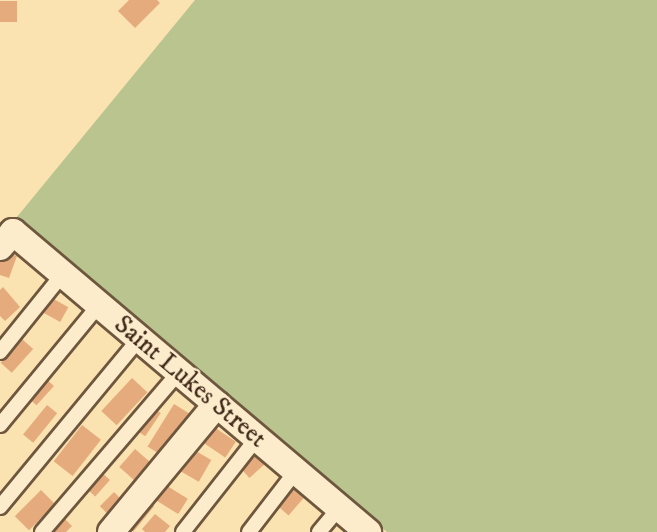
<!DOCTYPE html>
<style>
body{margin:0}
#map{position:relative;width:657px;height:532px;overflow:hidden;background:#fae2b1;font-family:"IM FELL DW Pica",serif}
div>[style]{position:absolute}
.green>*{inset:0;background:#b9c48f}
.building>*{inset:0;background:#e5ab7c;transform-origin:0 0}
.roads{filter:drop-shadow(2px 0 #6e573e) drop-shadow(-2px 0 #6e573e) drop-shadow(0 2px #6e573e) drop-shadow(0 -2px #6e573e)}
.service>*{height:14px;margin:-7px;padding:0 7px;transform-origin:7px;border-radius:7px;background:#fceccc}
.minor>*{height:26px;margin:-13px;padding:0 13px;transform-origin:13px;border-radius:13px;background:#fceccc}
span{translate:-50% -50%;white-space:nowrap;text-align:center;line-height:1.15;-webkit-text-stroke:4.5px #fceccc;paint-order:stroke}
.street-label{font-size:26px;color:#402918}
</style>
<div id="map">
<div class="green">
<i style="clip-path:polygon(195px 0,657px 0,657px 532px,387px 532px,12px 223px)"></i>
</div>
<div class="building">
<i style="clip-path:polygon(129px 0,157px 0,160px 3px,135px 28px,118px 11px)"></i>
<i style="left:0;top:1px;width:17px;height:21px"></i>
<i style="clip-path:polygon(0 250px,17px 256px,9px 278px,0 275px)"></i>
<i style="clip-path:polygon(3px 287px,20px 307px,5px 321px,0 316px,0 290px)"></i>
<i style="left:50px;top:297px;width:21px;height:17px;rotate:29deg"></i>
<i style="left:22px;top:339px;width:15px;height:32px;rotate:42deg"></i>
<i style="left:45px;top:378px;width:12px;height:26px;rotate:42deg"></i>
<i style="left:132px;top:378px;width:21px;height:45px;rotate:43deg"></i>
<i style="left:174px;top:404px;width:19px;height:50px;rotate:32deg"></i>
<i style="left:47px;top:405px;width:13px;height:38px;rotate:39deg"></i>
<i style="left:155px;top:409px;width:7px;height:28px;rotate:34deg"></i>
<i style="left:82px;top:425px;width:24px;height:46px;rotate:38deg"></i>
<i style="left:211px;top:425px;width:30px;height:19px;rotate:34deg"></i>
<i style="left:187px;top:446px;width:28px;height:25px;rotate:30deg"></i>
<i style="left:135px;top:449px;width:21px;height:24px;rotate:41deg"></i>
<i style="left:258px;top:450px;width:15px;height:25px;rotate:48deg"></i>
<i style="left:101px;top:472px;width:12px;height:22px;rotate:42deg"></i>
<i style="left:164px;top:484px;width:28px;height:18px;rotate:32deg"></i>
<i style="left:292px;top:484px;width:18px;height:26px;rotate:41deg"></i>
<i style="left:41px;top:490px;width:20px;height:37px;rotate:45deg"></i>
<i style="left:114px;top:492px;width:13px;height:20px;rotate:45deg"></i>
<i style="left:144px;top:498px;width:13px;height:33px;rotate:39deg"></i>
<i style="clip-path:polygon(155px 514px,170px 526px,165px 532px,145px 532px,142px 529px)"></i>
<i style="clip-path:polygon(63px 517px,72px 526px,66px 532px,55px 532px,52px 529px)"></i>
</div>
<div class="roads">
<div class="service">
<i style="left:0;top:352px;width:99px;rotate:-51.2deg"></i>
<i style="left:0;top:425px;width:156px;rotate:-50.5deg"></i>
<i style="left:0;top:507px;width:218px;rotate:-50.4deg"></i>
<i style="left:42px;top:532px;width:211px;rotate:-49.4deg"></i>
<i style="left:183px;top:532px;width:120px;rotate:-51.8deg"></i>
<i style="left:249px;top:532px;width:77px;rotate:-52.4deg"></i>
<i style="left:319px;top:532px;width:31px;rotate:-50deg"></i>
</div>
<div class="minor">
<i style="left:0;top:247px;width:20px;rotate:-49deg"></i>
<i style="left:13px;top:232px;width:465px;rotate:40.2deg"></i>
<i style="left:111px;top:532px;width:166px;rotate:-50.4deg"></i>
</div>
</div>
<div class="street-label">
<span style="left:190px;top:382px;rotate:40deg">Saint Lukes Street</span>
</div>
</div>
